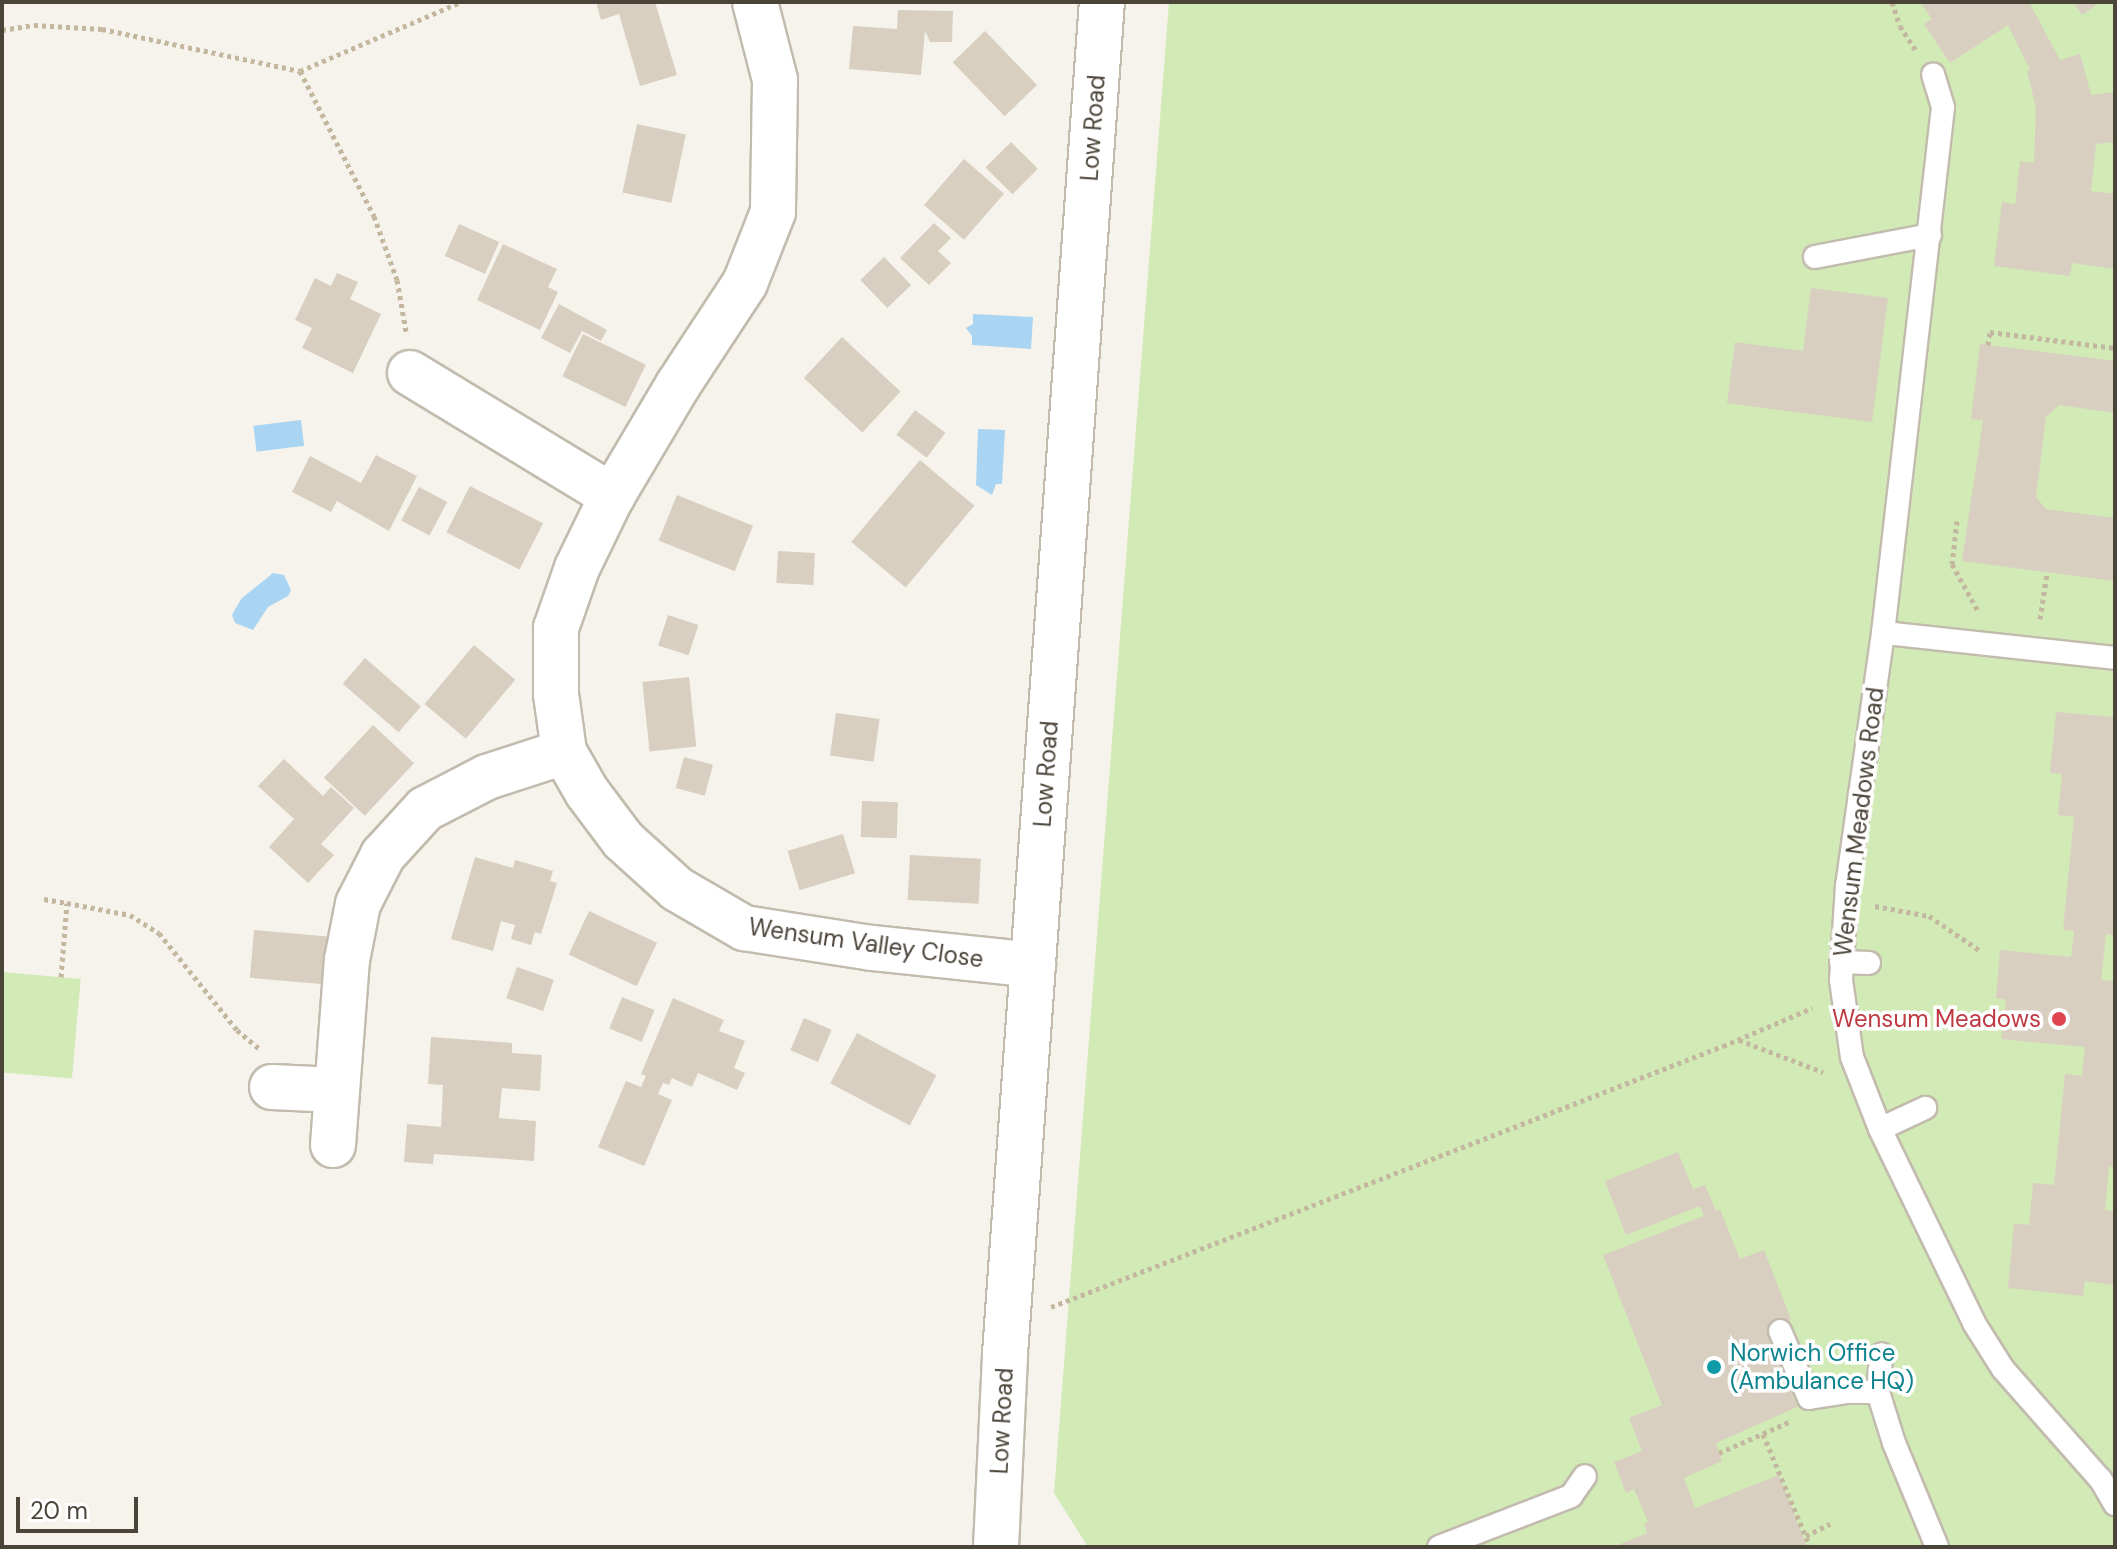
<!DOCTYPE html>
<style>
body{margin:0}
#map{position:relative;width:2117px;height:1549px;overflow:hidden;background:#f6f3ec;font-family:"DM Sans",sans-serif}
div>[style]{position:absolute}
.green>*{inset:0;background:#d2eab5;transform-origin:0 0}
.water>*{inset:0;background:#a9d4f2;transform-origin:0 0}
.building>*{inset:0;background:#d8cfc1;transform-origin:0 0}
.path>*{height:5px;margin-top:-2.5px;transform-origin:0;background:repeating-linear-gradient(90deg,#c4b79f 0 4px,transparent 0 8px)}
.roads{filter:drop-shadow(2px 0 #c2bbae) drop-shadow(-2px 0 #c2bbae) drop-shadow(0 2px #c2bbae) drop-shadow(0 -2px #c2bbae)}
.service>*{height:22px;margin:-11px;padding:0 11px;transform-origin:11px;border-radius:11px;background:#fff}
.minor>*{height:44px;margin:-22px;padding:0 22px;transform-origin:22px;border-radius:22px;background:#fff}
.tertiary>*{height:44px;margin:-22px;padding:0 22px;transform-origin:22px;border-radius:22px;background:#fff}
.dots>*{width:22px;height:22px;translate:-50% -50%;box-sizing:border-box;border:4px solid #fff;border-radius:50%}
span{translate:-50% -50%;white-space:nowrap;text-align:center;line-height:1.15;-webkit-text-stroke:7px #fff;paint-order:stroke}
.street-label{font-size:24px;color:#4b4439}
.health-label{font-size:24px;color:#be3a42}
.right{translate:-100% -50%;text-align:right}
.culture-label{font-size:24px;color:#0d838f}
.left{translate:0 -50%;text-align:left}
.frame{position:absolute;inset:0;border:4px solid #4b4439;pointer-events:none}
.scale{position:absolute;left:16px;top:1497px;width:122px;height:36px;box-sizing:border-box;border:4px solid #4b4439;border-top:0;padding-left:10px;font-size:24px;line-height:28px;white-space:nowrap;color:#4b4439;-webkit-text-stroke:6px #fff;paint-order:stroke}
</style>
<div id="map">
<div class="green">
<i style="clip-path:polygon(1169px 2px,2115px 2px,2115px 1547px,1088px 1547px,1054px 1493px)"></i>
<i style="left:2px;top:972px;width:79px;height:100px;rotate:5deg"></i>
</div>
<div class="water">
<i style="clip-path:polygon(973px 314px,1033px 317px,1031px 349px,972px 345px,972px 336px,966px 328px,973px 324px)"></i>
<i style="left:301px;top:420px;width:26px;height:48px;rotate:83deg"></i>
<i style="clip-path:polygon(978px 429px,1005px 430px,1002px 484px,996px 484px,992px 495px,976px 485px)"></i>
<i style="clip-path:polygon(273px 573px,284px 575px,291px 590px,288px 596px,268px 607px,253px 630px,235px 623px,232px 615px,241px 599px)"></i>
</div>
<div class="building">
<i style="clip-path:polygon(596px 2px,655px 2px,677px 75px,640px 86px,619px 14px,601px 20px)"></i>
<i style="clip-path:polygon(1920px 2px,2029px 2px,2060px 60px,2080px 54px,2091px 95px,2115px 92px,2115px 142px,2096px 144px,2091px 191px,2115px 194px,2115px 269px,2072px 263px,2070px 276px,1994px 266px,2002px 202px,2015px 204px,2020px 161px,2034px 163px,2036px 108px,2027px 71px,2030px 70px,2008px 25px,1950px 63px,1924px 24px,1932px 19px)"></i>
<i style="clip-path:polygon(2073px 2px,2101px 2px,2082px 15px)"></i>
<i style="clip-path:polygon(898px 10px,953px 11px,952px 42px,930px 42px,925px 31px,921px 75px,849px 69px,853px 26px,897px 29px)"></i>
<i style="left:985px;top:31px;width:75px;height:45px;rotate:46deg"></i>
<i style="left:637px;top:124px;width:50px;height:70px;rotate:12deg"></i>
<i style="left:1011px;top:142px;width:38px;height:36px;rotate:45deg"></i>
<i style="left:964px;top:159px;width:53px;height:61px;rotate:41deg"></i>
<i style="clip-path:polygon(934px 223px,951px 238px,938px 251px,951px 263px,929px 285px,900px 258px)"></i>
<i style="left:459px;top:224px;width:44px;height:35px;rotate:24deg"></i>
<i style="clip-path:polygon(503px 244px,557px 269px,548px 287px,558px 292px,540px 330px,477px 300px)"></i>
<i style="left:884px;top:257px;width:39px;height:33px;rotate:46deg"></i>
<i style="clip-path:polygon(337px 273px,358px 282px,350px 299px,381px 314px,353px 373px,302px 348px,312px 328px,295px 320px,315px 278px,331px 286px)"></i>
<i style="clip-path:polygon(1811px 288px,1888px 298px,1872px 422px,1727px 403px,1735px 342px,1803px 351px)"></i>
<i style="clip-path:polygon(559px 304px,607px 330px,601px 341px,582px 331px,570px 353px,541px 338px)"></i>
<i style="left:583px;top:334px;width:70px;height:47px;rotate:26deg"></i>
<i style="left:842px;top:337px;width:80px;height:56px;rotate:43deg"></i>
<i style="clip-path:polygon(1980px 344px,2115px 361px,2115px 413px,2059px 405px,2046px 417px,2036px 497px,2046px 509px,2115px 518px,2115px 581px,1962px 561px,1983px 420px,1971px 419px)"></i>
<i style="left:915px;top:410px;width:38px;height:31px;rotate:37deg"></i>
<i style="clip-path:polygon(376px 455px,417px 476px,389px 531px,337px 501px,331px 512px,292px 492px,310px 456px,361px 483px)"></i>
<i style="left:920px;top:460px;width:71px;height:107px;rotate:40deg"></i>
<i style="left:470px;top:486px;width:82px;height:52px;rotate:27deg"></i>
<i style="left:419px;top:487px;width:32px;height:38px;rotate:28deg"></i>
<i style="left:677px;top:495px;width:82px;height:49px;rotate:22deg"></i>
<i style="left:778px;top:551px;width:37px;height:32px;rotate:3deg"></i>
<i style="left:668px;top:615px;width:32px;height:32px;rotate:18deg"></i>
<i style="left:474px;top:645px;width:54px;height:77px;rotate:40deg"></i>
<i style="left:365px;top:658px;width:74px;height:34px;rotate:41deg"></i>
<i style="left:689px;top:677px;width:70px;height:47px;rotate:84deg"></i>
<i style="clip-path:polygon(2056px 712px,2115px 717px,2115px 935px,2106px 934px,2101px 980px,2115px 981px,2115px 1167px,2109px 1166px,2105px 1210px,2115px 1211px,2115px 1285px,2085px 1281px,2083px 1296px,2008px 1288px,2014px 1223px,2029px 1225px,2033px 1183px,2054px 1185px,2065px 1074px,2082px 1076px,2085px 1047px,2001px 1039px,2006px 1000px,1996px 998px,2000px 950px,2071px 957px,2074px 931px,2063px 930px,2074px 817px,2058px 815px,2062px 774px,2050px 773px)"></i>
<i style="left:836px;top:713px;width:44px;height:43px;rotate:8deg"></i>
<i style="left:373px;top:725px;width:56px;height:72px;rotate:43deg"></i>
<i style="left:684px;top:757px;width:30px;height:32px;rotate:15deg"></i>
<i style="clip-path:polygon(284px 759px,323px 796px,331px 787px,354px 808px,321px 844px,334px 855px,308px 883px,269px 847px,294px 819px,258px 786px)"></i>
<i style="left:862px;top:801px;width:36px;height:36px;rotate:2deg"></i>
<i style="left:843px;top:834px;width:41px;height:58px;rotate:73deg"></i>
<i style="left:910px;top:855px;width:71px;height:45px;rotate:3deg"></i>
<i style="clip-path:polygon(475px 857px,513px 868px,515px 860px,553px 871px,550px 881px,557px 883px,541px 934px,535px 932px,531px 945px,511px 939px,515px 925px,501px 921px,493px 951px,451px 939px)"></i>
<i style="left:589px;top:911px;width:75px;height:48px;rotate:25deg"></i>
<i style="left:254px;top:930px;width:74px;height:48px;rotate:5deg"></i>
<i style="left:517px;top:967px;width:39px;height:33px;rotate:19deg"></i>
<i style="left:622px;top:997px;width:35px;height:34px;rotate:22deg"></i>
<i style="clip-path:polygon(673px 998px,724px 1020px,719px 1031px,745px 1041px,734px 1068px,745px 1073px,737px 1090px,698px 1073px,692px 1087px,672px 1078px,669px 1085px,663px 1083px,658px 1094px,672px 1100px,644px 1166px,598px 1147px,626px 1081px,641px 1087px,646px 1076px,641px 1074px)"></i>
<i style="left:804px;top:1018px;width:30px;height:35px;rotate:23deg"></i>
<i style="left:857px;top:1033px;width:90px;height:57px;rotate:28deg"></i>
<i style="clip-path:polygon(431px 1037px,512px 1043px,512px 1053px,542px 1055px,540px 1091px,502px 1088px,499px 1118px,536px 1121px,534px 1161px,434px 1154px,433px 1164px,404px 1162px,407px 1124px,441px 1127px,443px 1085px,428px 1084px)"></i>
<i style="clip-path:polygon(1678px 1152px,1693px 1189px,1705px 1185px,1716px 1211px,1720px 1209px,1740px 1259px,1764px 1250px,1791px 1319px,1767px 1329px,1797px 1407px,1716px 1443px,1722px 1461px,1684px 1478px,1695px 1508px,1779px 1475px,1807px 1547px,1613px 1547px,1647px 1533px,1644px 1523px,1648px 1522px,1634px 1489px,1626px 1493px,1614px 1462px,1642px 1451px,1629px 1418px,1662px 1405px,1603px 1255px,1704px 1216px,1700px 1206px,1626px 1235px,1605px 1181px)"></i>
</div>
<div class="path">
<i style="left:1892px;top:2px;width:25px;rotate:72deg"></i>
<i style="left:1900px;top:26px;width:30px;rotate:57deg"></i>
<i style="left:2px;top:30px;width:32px;rotate:-9deg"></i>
<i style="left:34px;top:25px;width:68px;rotate:3.4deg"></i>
<i style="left:102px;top:29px;width:202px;rotate:12deg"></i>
<i style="left:300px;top:71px;width:175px;rotate:-23.2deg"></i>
<i style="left:300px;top:71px;width:163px;rotate:63deg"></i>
<i style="left:374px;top:216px;width:68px;rotate:70.2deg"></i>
<i style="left:397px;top:280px;width:52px;rotate:80deg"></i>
<i style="left:1988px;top:345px;width:13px;rotate:-81deg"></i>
<i style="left:1990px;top:332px;width:126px;rotate:7.3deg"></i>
<i style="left:1957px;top:521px;width:43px;rotate:96.6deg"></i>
<i style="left:1952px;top:564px;width:56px;rotate:61.1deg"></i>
<i style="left:2040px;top:619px;width:47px;rotate:-81.3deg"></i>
<i style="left:44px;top:899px;width:23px;rotate:10deg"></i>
<i style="left:1875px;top:906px;width:55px;rotate:10.5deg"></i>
<i style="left:1929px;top:916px;width:60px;rotate:34.2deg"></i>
<i style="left:61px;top:977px;width:74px;rotate:-85.4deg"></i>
<i style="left:67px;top:903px;width:64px;rotate:10.8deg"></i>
<i style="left:130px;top:915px;width:34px;rotate:32deg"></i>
<i style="left:159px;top:933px;width:124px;rotate:51.2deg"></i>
<i style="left:237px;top:1030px;width:30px;rotate:40deg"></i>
<i style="left:1739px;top:1040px;width:90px;rotate:20.9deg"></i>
<i style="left:1051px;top:1307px;width:721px;rotate:-21.23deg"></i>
<i style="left:1723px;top:1046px;width:97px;rotate:-23.1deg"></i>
<i style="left:1763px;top:1434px;width:122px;rotate:67.4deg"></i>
<i style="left:1719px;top:1453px;width:77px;rotate:-23.9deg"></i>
<i style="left:1806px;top:1536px;width:27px;rotate:-27deg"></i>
</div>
<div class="roads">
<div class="service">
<i style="left:1815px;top:257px;width:117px;rotate:-10.8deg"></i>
<i style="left:1883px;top:633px;width:529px;rotate:-83.49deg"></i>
<i style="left:1943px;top:107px;width:34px;rotate:-107deg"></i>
<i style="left:2115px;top:658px;width:233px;rotate:-173.8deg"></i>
<i style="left:1883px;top:633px;width:255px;rotate:98.1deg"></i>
<i style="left:1847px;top:885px;width:95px;rotate:93.6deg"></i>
<i style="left:1841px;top:980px;width:78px;rotate:81.9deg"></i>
<i style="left:1852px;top:1057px;width:77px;rotate:68.7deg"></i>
<i style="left:1880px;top:1129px;width:216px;rotate:64.1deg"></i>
<i style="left:1974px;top:1323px;width:54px;rotate:57.8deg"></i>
<i style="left:2003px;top:1369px;width:148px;rotate:48.6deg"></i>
<i style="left:2101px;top:1480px;width:28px;rotate:60deg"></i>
<i style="left:1841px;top:962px;width:28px;rotate:2deg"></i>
<i style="left:1880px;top:1129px;width:50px;rotate:-25deg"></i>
<i style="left:1780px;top:1331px;width:73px;rotate:66.6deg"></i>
<i style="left:1809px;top:1398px;width:36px;rotate:-9deg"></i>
<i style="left:1845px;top:1392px;width:33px"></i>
<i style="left:1878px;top:1392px;width:53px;rotate:72.6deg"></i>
<i style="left:1894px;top:1443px;width:113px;rotate:67.5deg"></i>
<i style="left:1878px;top:1392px;width:38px;rotate:-85deg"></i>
<i style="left:1439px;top:1547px;width:142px;rotate:-21.1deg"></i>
<i style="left:1571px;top:1496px;width:24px;rotate:-55deg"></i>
</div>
<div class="minor">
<i style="left:755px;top:2px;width:81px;rotate:75.6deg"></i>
<i style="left:775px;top:80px;width:132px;rotate:90.9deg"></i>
<i style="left:773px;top:212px;width:76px;rotate:111.5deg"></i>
<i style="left:745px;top:283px;width:122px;rotate:123.3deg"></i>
<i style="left:678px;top:385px;width:129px;rotate:120.7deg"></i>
<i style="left:612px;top:496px;width:80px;rotate:115.9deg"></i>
<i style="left:577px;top:568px;width:64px;rotate:109.3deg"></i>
<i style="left:556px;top:628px;width:66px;rotate:90deg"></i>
<i style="left:556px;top:694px;width:59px;rotate:82.1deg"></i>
<i style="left:564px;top:752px;width:46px;rotate:60.1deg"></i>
<i style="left:587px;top:792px;width:60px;rotate:53.1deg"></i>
<i style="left:623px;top:840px;width:73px;rotate:42.2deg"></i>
<i style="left:677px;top:889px;width:78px;rotate:30.2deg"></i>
<i style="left:744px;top:928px;width:130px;rotate:8.9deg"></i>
<i style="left:872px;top:948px;width:162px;rotate:6deg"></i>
<i style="left:410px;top:373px;width:237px;rotate:31.3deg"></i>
<i style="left:272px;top:1087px;width:64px;rotate:2.7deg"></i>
<i style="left:333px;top:1145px;width:186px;rotate:-85.7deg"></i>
<i style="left:347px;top:960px;width:57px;rotate:-78.9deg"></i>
<i style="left:358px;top:904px;width:55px;rotate:-63deg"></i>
<i style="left:383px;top:855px;width:62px;rotate:-47.6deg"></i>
<i style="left:425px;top:809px;width:70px;rotate:-27.3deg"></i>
<i style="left:487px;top:777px;width:81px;rotate:-18deg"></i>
</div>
<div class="tertiary">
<i style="left:996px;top:1547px;width:193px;rotate:-87.3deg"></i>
<i style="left:1005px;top:1354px;width:1355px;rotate:-85.9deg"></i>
</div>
</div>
<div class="dots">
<i style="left:2059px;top:1019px;background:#e0444e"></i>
<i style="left:1714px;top:1367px;background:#0f9aa8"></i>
</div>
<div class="street-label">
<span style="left:1093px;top:128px;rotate:-86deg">Low Road</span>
<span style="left:1046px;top:774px;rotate:-86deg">Low Road</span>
<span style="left:1859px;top:822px;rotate:-83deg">Wensum Meadows Road</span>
<span style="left:866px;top:943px;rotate:8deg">Wensum Valley Close</span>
<span style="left:1002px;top:1421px;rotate:-87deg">Low Road</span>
</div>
<div class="health-label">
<span class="right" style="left:2041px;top:1019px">Wensum Meadows</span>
</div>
<div class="culture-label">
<span class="left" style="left:1730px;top:1367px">Norwich Office<br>(Ambulance HQ)</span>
</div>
<div class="frame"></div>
<div class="scale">20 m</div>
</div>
